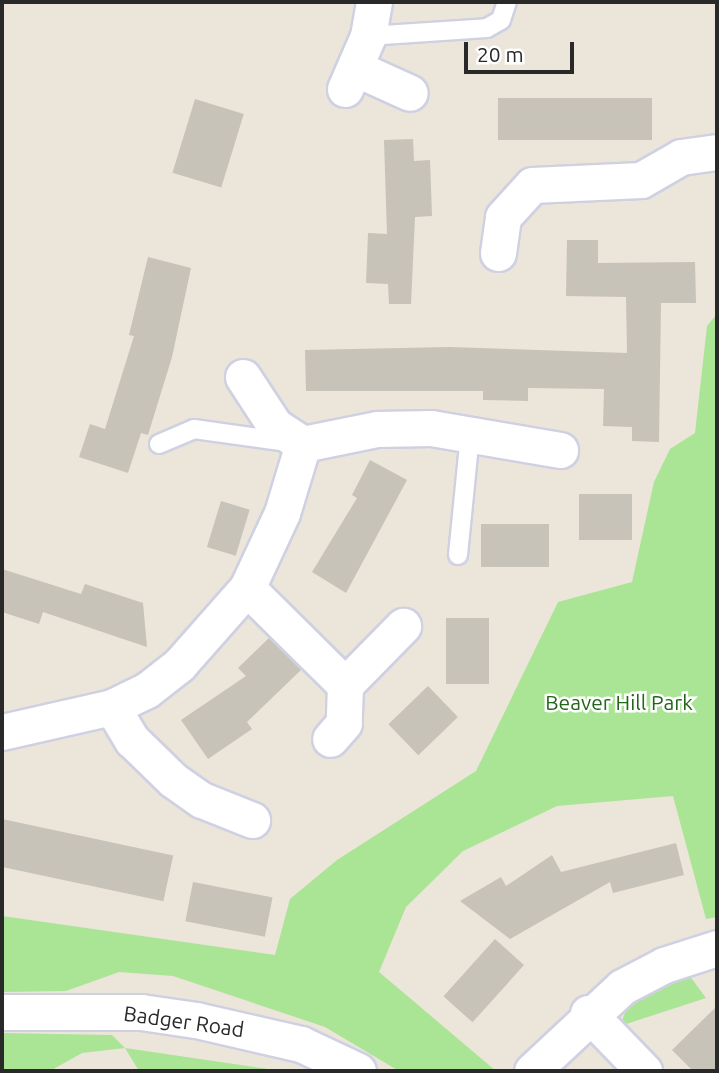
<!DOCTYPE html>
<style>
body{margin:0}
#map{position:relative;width:719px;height:1073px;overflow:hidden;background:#ebe5da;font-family:Ubuntu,sans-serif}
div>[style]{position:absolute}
.green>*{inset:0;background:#aae495}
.building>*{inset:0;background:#c7c3b9;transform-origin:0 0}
.roads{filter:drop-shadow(2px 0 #cfd1e2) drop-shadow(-2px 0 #cfd1e2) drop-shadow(0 2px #cfd1e2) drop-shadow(0 -2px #cfd1e2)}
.lane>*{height:18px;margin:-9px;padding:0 9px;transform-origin:9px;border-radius:9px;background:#fff}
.street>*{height:35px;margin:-17.5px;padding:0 17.5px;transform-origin:17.5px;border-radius:17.5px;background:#fff}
span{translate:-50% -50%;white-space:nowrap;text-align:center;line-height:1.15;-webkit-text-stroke:5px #fff;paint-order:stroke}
.park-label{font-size:21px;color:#236618}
.street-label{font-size:21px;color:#292929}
.frame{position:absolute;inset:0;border:4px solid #292929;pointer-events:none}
.scale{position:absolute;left:464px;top:42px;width:110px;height:32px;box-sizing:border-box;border:4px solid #292929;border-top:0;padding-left:9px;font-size:21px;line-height:24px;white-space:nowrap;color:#292929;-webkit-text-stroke:5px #fff;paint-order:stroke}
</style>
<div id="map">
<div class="green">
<i style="clip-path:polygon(717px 314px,717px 917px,706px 919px,673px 796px,557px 806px,463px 851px,406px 907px,379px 972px,496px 1071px,399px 1071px,325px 1027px,173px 976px,119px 972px,66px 991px,2px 992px,2px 916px,275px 955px,290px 899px,337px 860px,476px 771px,558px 602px,632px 582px,654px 482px,670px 449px,695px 433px,707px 326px)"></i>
<i style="clip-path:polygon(689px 975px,706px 998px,620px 1026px,629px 1002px)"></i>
<i style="clip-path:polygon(2px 1033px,112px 1035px,125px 1048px,282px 1071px,139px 1071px,125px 1048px,82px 1053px,50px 1071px,2px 1071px)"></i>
</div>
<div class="building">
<i style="left:652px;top:98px;width:42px;height:154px;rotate:90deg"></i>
<i style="left:195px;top:99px;width:51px;height:77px;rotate:17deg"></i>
<i style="clip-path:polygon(413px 139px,414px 161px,430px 160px,432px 216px,415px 217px,411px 304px,389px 304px,388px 284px,366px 283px,368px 233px,387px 234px,384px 140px)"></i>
<i style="clip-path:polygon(567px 240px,598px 240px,598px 263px,695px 262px,696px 303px,661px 303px,659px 442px,632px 441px,632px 427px,603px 426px,604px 389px,528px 388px,528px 401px,483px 400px,483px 391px,306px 391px,305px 350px,450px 347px,627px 353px,626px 297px,566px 296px)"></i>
<i style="clip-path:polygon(148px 257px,191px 268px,172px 357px,148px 435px,141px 433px,128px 473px,79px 457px,90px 424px,105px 429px,134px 336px,129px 335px)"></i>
<i style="clip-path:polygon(370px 460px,407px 480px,346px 593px,312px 572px,357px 498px,352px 495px)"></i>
<i style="left:579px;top:494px;width:53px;height:46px"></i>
<i style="left:221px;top:501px;width:30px;height:48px;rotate:17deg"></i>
<i style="left:481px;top:524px;width:68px;height:43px"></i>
<i style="clip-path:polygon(2px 569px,81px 594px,85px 584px,143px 603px,147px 647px,43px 612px,39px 624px,2px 612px)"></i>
<i style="left:446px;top:618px;width:43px;height:66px"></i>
<i style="clip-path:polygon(269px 638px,301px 670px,247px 722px,252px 729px,208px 759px,181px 720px,246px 676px,238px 668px)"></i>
<i style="left:428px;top:686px;width:43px;height:55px;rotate:46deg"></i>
<i style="left:2px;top:819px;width:175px;height:47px;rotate:12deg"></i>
<i style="clip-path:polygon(676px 843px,684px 875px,613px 893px,610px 882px,510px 939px,460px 901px,501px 877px,506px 886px,552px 855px,561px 872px)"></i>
<i style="left:193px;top:882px;width:81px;height:40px;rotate:11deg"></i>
<i style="left:495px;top:939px;width:39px;height:77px;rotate:42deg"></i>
<i style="clip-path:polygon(717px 1006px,717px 1071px,693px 1071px,672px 1050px)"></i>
</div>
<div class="roads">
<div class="lane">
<i style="left:368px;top:36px;width:119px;rotate:-3.8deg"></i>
<i style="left:487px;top:28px;width:16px;rotate:-30deg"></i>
<i style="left:501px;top:20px;width:19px;rotate:-72deg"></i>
<i style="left:159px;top:444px;width:38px;rotate:-23deg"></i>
<i style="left:194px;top:429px;width:93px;rotate:8deg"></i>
<i style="left:458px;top:555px;width:122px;rotate:-84.3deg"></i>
</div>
<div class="street">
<i style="left:355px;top:68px;width:60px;rotate:24.4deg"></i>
<i style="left:345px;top:89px;width:58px;rotate:-66.5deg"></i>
<i style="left:368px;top:36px;width:35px;rotate:-80deg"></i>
<i style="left:498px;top:253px;width:36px;rotate:-82deg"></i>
<i style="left:503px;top:217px;width:43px;rotate:-47.8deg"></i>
<i style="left:532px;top:185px;width:109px;rotate:-2.6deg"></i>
<i style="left:641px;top:180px;width:46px;rotate:-29.9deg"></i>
<i style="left:681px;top:157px;width:36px;rotate:-8deg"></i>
<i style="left:243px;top:377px;width:59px;rotate:56.9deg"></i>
<i style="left:275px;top:426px;width:33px;rotate:33deg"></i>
<i style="left:303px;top:444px;width:76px;rotate:-11.5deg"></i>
<i style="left:377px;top:429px;width:54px;rotate:-1.1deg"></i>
<i style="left:431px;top:428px;width:131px;rotate:9.7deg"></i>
<i style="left:247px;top:588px;width:138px;rotate:44.7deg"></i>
<i style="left:345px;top:685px;width:38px;rotate:92deg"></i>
<i style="left:344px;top:723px;width:21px;rotate:131deg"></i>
<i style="left:345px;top:685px;width:83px;rotate:-45.5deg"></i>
<i style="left:112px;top:707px;width:39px;rotate:59deg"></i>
<i style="left:132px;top:740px;width:57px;rotate:44.3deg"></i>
<i style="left:173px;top:780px;width:35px;rotate:35deg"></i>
<i style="left:202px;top:800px;width:54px;rotate:21.8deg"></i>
<i style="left:2px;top:732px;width:113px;rotate:-12.8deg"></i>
<i style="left:112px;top:707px;width:39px;rotate:-26deg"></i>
<i style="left:147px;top:690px;width:41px;rotate:-38deg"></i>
<i style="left:179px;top:665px;width:103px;rotate:-48.6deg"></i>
<i style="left:247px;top:588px;width:83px;rotate:-65deg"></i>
<i style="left:282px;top:513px;width:72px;rotate:-73.1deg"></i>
<i style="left:2px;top:1012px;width:139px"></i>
<i style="left:141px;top:1012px;width:56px;rotate:8.3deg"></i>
<i style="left:196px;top:1020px;width:108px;rotate:12.9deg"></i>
<i style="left:301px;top:1044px;width:63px;rotate:25.3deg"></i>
<i style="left:588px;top:1013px;width:81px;rotate:46deg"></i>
<i style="left:532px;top:1071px;width:123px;rotate:-43deg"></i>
<i style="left:622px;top:987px;width:47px;rotate:-27.6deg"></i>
<i style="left:664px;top:965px;width:56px;rotate:-17.8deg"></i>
</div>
</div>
<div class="park-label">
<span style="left:619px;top:702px">Beaver Hill Park</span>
</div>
<div class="street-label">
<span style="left:184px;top:1021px;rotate:8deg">Badger Road</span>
</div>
<div class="frame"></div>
<div class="scale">20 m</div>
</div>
